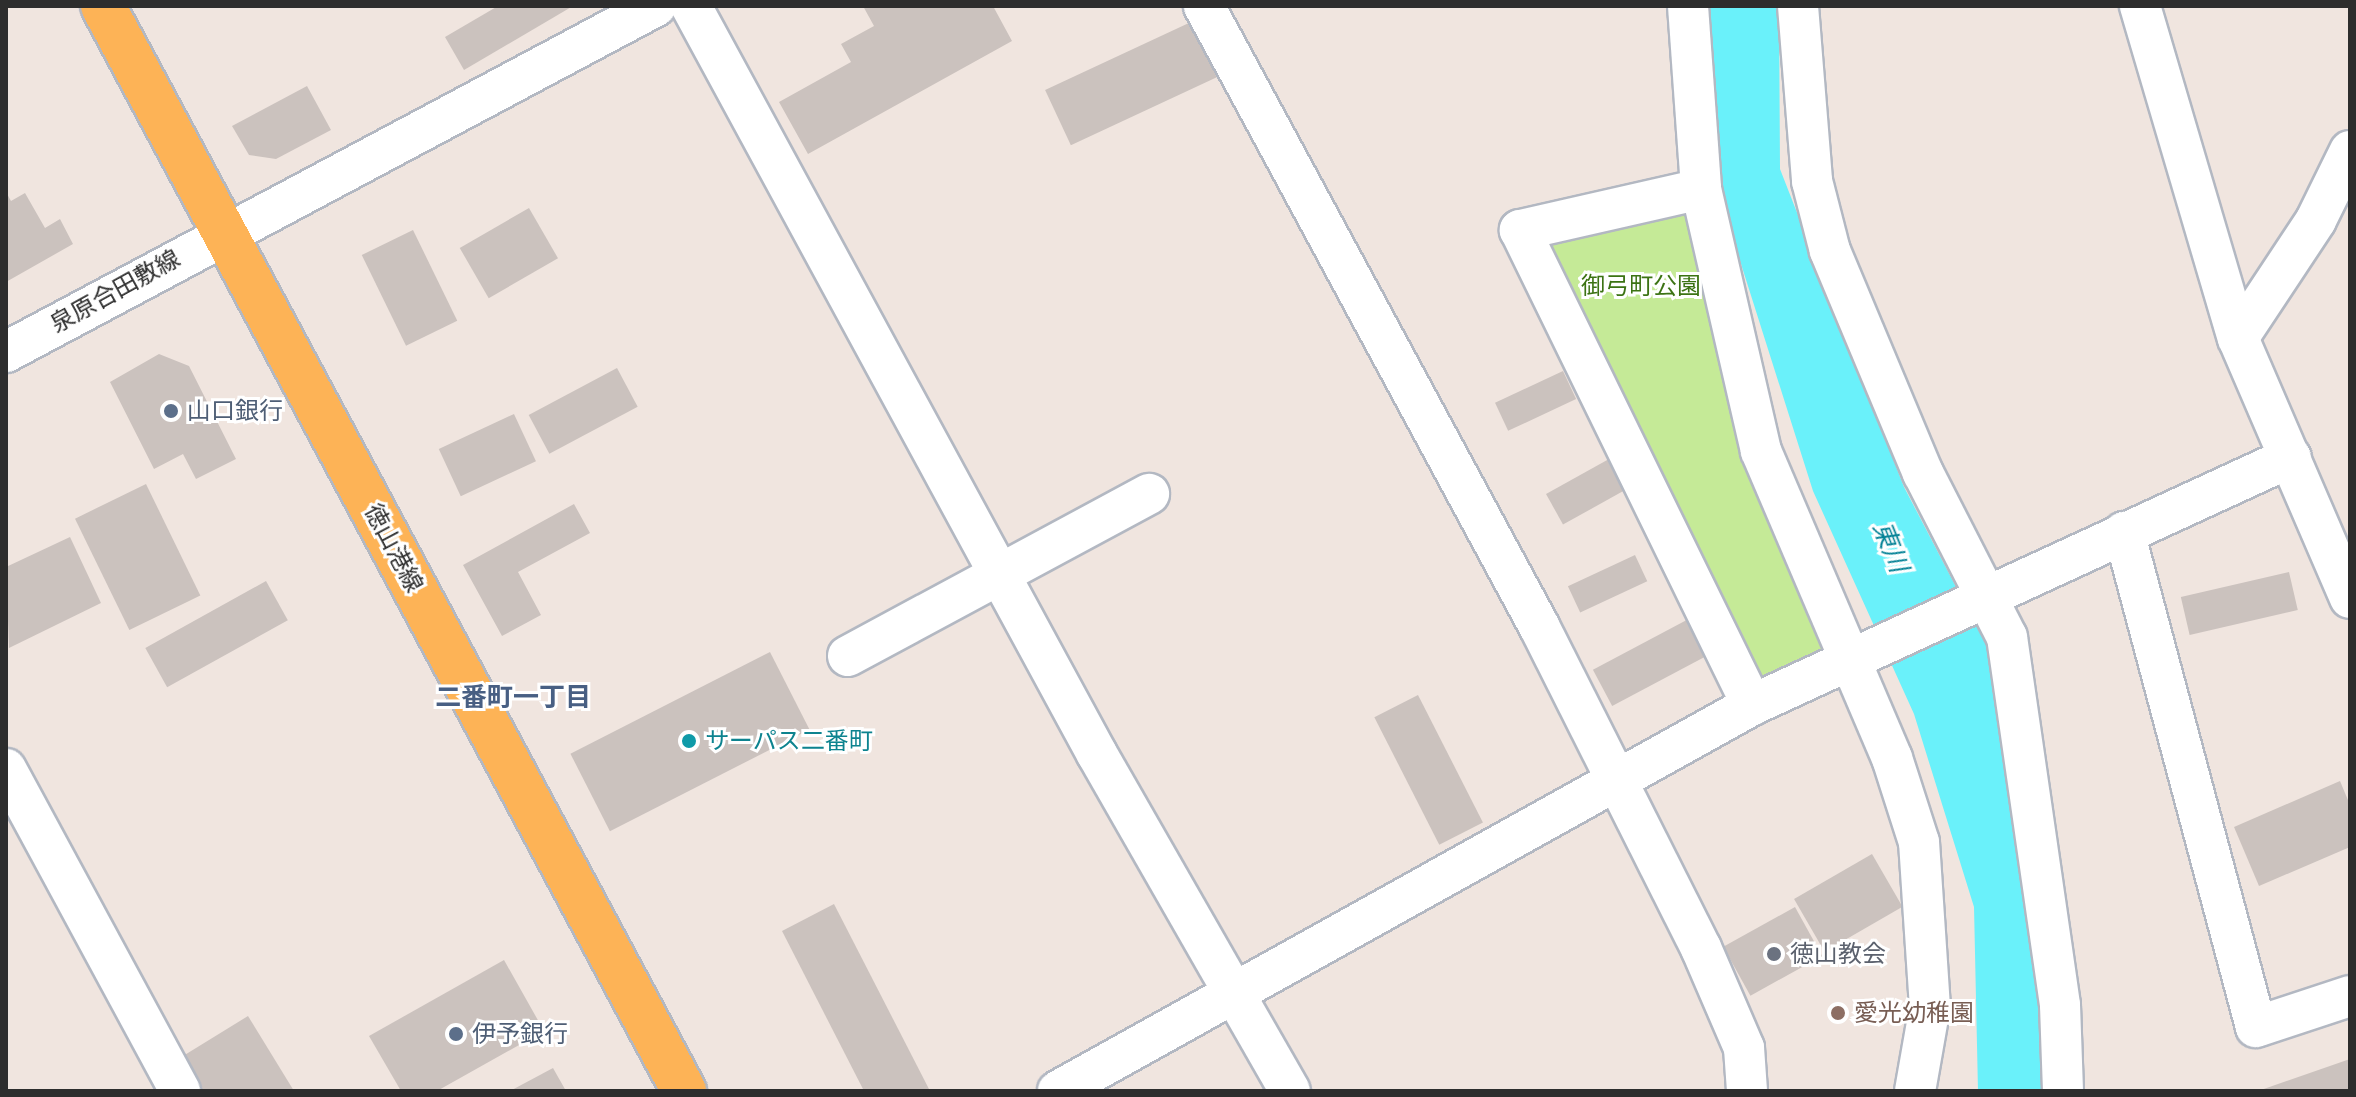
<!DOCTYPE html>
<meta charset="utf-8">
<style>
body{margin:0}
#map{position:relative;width:2356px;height:1097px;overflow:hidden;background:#f0e5df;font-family:Figtree,"Noto Sans JP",sans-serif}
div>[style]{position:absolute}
.green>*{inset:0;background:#c5ea97}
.water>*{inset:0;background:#6af1fa}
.building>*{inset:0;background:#cbc2be;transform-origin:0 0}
.roads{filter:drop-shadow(2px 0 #b3b8c2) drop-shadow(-2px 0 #b3b8c2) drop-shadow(0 2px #b3b8c2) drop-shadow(0 -2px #b3b8c2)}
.minor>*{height:40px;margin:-20px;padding:0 20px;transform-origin:20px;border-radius:20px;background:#fff}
.major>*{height:44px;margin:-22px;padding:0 22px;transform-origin:22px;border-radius:22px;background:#fdb356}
.dots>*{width:22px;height:22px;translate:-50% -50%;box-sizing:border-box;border:4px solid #fff;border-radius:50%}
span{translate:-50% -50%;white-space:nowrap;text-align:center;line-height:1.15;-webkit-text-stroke:6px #fff;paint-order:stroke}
.park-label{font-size:24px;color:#3c7314}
.street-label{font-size:24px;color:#2d2d2d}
.service-label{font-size:24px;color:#4e5e75}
.left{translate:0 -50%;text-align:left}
.culture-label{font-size:24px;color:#0d838f}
.worship-label{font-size:24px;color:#5b616d}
.education-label{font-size:24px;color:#785e54}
.water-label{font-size:26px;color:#038296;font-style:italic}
.neighbourhood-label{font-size:26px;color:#485f83;font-weight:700}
.frame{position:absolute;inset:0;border:8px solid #2d2d2d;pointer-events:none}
</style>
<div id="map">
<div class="green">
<i style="clip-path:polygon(1693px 207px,1832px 646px,1755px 682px,1542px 235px)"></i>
</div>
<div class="water">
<i style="clip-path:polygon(1705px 6px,1779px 6px,1780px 169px,1904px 487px,1991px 654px,2047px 908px,2048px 1091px,1978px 1091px,1974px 907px,1914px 714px,1813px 491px,1709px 163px)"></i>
</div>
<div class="building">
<i style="clip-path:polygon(498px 6px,573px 6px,464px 70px,445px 37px)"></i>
<i style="clip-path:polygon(863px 6px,993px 6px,1012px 41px,808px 154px,779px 102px,851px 62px,841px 44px,874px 26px)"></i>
<i style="left:1191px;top:22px;width:61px;height:161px;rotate:65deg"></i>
<i style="clip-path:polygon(307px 86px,331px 130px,276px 159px,249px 155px,232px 126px)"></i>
<i style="clip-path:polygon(6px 192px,11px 201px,25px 193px,45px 228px,60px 219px,73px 244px,6px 282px)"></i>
<i style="left:529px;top:208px;width:58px;height:80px;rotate:60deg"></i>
<i style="left:413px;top:230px;width:101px;height:57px;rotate:64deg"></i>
<i style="clip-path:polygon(159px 354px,189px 366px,236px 459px,196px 479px,183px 454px,154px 469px,110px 382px)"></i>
<i style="left:617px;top:368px;width:44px;height:100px;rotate:62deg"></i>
<i style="left:1563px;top:371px;width:31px;height:75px;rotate:65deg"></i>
<i style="left:514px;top:414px;width:52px;height:83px;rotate:65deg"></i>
<i style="left:1609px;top:459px;width:35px;height:72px;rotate:61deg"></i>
<i style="left:146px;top:484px;width:124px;height:79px;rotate:64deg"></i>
<i style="clip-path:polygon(574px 504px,590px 533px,518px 572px,541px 615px,502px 636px,463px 565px)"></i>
<i style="clip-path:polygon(70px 537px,101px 603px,9px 648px,6px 567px)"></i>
<i style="left:1635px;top:555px;width:29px;height:74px;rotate:65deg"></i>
<i style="left:2289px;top:572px;width:39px;height:111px;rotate:77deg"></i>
<i style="left:266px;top:581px;width:45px;height:138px;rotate:61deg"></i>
<i style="left:1698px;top:614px;width:41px;height:119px;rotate:62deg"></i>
<i style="left:770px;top:652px;width:87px;height:224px;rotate:63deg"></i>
<i style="left:1418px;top:695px;width:143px;height:49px;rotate:63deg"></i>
<i style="clip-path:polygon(2340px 781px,2350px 805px,2350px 847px,2259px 886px,2234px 827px)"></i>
<i style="left:1872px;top:854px;width:61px;height:90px;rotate:60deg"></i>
<i style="clip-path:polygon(834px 904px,930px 1091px,864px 1091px,782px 931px)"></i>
<i style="left:1795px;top:907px;width:56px;height:82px;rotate:61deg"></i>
<i style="clip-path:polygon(504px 960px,544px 1031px,437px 1091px,401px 1091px,369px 1036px)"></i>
<i style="clip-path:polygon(248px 1016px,294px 1091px,187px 1091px,170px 1064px)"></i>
<i style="clip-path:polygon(2350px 1059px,2350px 1091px,2258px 1091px)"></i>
<i style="clip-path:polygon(553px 1068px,566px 1091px,510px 1091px)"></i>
</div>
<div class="roads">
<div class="minor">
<i style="left:691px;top:6px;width:851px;rotate:61.51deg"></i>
<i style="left:1097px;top:754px;width:388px;rotate:60.2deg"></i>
<i style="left:1204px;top:6px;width:705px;rotate:61.62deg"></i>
<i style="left:1539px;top:626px;width:360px;rotate:63.3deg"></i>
<i style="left:1701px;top:948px;width:109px;rotate:66.7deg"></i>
<i style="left:1744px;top:1048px;width:43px;rotate:86deg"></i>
<i style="left:1688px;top:6px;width:183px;rotate:85.9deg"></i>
<i style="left:1701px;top:189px;width:269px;rotate:77.1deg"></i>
<i style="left:1761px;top:451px;width:334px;rotate:66.9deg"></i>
<i style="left:1892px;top:758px;width:88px;rotate:72.2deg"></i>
<i style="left:1919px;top:842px;width:164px;rotate:86.2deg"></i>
<i style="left:1930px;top:1006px;width:86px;rotate:100deg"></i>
<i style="left:1798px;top:6px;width:176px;rotate:85.4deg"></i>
<i style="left:1812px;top:181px;width:72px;rotate:75.6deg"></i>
<i style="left:1830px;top:251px;width:241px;rotate:67.3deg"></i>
<i style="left:1923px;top:473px;width:184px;rotate:62.9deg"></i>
<i style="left:2007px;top:637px;width:372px;rotate:81.8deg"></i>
<i style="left:2060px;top:1005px;width:86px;rotate:88deg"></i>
<i style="left:2140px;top:6px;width:346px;rotate:73.6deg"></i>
<i style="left:2238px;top:338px;width:283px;rotate:66.7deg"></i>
<i style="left:1701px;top:189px;width:186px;rotate:167.2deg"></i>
<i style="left:1520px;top:230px;width:529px;rotate:63.97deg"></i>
<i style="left:2238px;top:338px;width:141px;rotate:-56.5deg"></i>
<i style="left:2316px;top:220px;width:77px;rotate:-63.8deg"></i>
<i style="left:6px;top:352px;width:736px;rotate:-28.03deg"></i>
<i style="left:2124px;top:532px;width:512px;rotate:75.07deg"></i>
<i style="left:2256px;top:1027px;width:99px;rotate:-18.3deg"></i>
<i style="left:848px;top:656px;width:342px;rotate:-28.3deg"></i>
<i style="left:6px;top:769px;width:366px;rotate:61.6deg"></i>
<i style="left:1058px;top:1091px;width:794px;rotate:-29.08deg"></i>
<i style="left:1752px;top:705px;width:593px;rotate:-24.71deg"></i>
</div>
<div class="major">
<i style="left:103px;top:6px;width:1231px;rotate:61.83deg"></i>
</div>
</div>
<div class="dots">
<i style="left:171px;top:411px;background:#5c6f8a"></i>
<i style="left:689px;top:741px;background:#0f9aa8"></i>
<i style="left:1774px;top:954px;background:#6b7280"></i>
<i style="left:1838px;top:1013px;background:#8d6e63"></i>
<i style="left:456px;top:1034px;background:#5c6f8a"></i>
</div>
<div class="park-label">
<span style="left:1641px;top:286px">御弓町公園</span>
</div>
<div class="street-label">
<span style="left:115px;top:291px;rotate:-29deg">泉原合田敷線</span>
<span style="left:394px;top:548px;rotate:62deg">徳山港線</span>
</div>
<div class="service-label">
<span class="left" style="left:187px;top:411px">山口銀行</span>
<span class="left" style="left:472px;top:1034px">伊予銀行</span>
</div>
<div class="culture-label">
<span class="left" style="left:705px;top:741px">サーパス二番町</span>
</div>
<div class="worship-label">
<span class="left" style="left:1790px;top:954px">徳山教会</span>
</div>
<div class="education-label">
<span class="left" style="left:1854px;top:1013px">愛光幼稚園</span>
</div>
<div class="water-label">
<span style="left:1890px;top:547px;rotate:68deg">東川</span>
</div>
<div class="neighbourhood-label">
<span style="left:513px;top:698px">二番町一丁目</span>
</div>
<div class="frame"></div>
</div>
